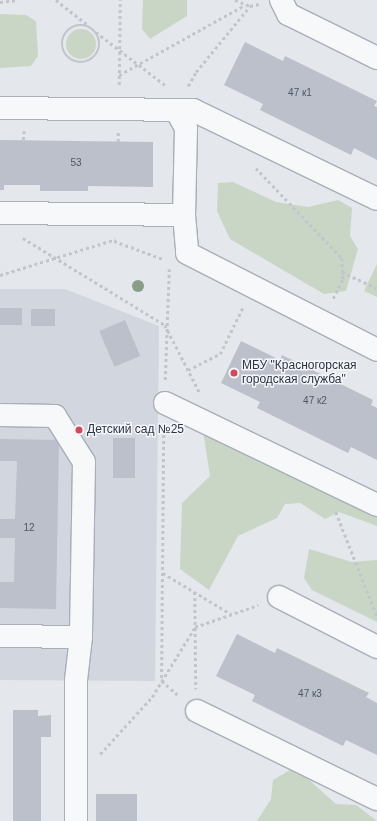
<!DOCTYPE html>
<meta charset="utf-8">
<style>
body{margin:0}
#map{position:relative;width:377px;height:821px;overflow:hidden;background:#e4e7ec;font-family:Helvetica,sans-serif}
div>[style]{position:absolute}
.built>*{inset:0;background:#d2d6de}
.green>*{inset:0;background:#c9d6c5}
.round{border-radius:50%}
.building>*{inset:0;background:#bbc0ca;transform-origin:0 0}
.path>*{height:2.5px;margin-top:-1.25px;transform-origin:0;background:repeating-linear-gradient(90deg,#c2c5cb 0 3px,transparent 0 6px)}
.path>.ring{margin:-1.25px;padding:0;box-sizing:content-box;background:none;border:2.5px solid #c2c5cb;border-radius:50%}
.roads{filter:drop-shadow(1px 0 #a9aeb7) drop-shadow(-1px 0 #a9aeb7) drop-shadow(0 1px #a9aeb7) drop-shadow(0 -1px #a9aeb7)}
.minor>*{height:22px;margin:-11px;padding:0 11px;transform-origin:11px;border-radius:11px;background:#f7f8fa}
.trees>*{width:12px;height:12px;margin:-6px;border-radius:50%;background:#899d89}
.dots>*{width:11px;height:11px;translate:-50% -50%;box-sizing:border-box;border:2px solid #f4f6f9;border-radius:50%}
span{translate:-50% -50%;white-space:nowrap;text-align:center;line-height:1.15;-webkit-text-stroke:3px #f4f6f9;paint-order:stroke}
.number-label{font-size:10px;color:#4f5766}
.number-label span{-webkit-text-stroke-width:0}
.poi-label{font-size:12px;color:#2b3445}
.left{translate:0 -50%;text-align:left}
</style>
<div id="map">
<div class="built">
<i style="clip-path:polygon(0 289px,65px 289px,159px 326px,155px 681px,0 680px)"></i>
</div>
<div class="green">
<i style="clip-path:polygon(143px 0,187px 0,187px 16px,150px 39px,142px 29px)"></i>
<i style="clip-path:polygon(0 14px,26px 15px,36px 21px,38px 56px,31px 66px,0 68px)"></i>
<i class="round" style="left:66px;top:29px;width:30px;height:30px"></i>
<i style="clip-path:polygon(233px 182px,276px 202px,308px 207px,338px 200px,352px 208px,350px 236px,358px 249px,346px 291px,324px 294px,230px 239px,217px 211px,218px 183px)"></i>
<i style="clip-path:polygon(377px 264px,377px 297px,364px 291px)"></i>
<i style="clip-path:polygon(203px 431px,377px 514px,377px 526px,339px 512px,325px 519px,300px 503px,285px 504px,277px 518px,238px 536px,209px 590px,180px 569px,182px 503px,210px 476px)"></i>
<i style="clip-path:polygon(309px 549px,352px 562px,377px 560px,377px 622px,312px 590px,304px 578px)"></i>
<i style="clip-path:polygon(290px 770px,308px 779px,336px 804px,356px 805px,377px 821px,257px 821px,271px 799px,273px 780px)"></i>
</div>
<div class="building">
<i style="clip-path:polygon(245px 42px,283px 61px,285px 56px,377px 101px,374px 106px,377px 107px,377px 160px,354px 148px,351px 155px,260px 110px,263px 104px,224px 85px)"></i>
<i style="clip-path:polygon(0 140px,153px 142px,153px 187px,88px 186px,88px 191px,40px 191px,40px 185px,4px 185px,4px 190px,0 190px)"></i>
<i style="left:0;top:308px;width:22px;height:17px"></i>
<i style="left:31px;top:309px;width:24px;height:17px"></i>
<i style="left:125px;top:320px;width:39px;height:28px;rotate:67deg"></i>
<i style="clip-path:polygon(241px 341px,280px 360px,282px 355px,373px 400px,371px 405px,377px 408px,377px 460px,351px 447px,348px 453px,257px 408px,260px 402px,221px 383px)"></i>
<i style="left:113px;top:438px;width:22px;height:40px"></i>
<i style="clip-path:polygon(0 439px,59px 440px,56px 609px,0 608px,0 582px,14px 582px,15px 538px,0 538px,0 519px,15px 519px,17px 461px,0 461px)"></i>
<i style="clip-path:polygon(237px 634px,275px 653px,277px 648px,369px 693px,366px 697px,377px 703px,377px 755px,346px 740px,343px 746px,252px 701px,255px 695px,216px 676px)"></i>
<i style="clip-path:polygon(13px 710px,38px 710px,38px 716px,51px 715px,51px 737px,41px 737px,41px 821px,13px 821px)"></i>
<i style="left:96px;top:794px;width:41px;height:27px"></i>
</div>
<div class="path">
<i style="left:56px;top:0;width:39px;rotate:38deg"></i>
<i style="left:235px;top:0;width:16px;rotate:22deg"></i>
<i style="left:0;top:2px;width:17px;rotate:-7deg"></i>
<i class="ring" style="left:62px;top:25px;width:35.5px;height:35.5px"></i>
<i style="left:96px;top:32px;width:87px;rotate:37.5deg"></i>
<i style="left:119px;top:75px;width:144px;rotate:-29.1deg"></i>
<i style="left:119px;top:85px;width:85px;rotate:-89.3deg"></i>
<i style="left:188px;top:86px;width:16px;rotate:-60deg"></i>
<i style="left:196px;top:72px;width:85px;rotate:-50.7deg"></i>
<i style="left:250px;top:6px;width:9px;rotate:-13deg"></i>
<i style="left:23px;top:140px;width:9px;rotate:-84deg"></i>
<i style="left:118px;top:142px;width:10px;rotate:-90deg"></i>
<i style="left:256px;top:168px;width:124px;rotate:46.3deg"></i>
<i style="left:342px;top:258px;width:22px;rotate:87deg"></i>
<i style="left:343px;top:280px;width:22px;rotate:117deg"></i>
<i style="left:23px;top:238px;width:167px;rotate:31.5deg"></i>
<i style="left:165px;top:325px;width:76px;rotate:62.8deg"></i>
<i style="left:114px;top:241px;width:52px;rotate:20.2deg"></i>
<i style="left:342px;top:272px;width:38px;rotate:25deg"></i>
<i style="left:0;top:275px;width:121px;rotate:-17.2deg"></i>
<i style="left:188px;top:370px;width:36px;rotate:-27deg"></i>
<i style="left:220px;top:354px;width:52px;rotate:-63.9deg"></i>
<i style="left:165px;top:380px;width:111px;rotate:-87.9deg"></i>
<i style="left:164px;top:429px;width:252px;rotate:90.5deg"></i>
<i style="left:162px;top:681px;width:23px;rotate:41deg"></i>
<i style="left:336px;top:512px;width:112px;rotate:68.5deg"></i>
<i style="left:163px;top:573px;width:79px;rotate:31.1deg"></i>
<i style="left:195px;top:592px;width:97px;rotate:89.4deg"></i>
<i style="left:100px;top:754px;width:77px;rotate:-47.6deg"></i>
<i style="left:152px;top:697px;width:82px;rotate:-58.4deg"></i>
<i style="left:195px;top:627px;width:67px;rotate:-19.2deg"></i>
</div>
<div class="roads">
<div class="minor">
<i style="left:281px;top:0;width:16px;rotate:63deg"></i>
<i style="left:288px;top:14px;width:99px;rotate:26.3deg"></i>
<i style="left:0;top:108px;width:193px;rotate:0.6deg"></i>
<i style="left:193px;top:110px;width:204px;rotate:25.8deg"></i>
<i style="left:176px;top:110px;width:21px;rotate:61deg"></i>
<i style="left:186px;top:128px;width:87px;rotate:91.3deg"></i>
<i style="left:184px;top:215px;width:38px;rotate:85deg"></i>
<i style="left:187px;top:253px;width:213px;rotate:27deg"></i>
<i style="left:0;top:213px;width:184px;rotate:0.6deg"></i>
<i style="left:165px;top:403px;width:235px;rotate:25.7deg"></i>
<i style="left:0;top:415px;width:55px;rotate:1deg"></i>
<i style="left:55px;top:416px;width:54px;rotate:57.8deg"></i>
<i style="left:84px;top:462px;width:175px;rotate:91deg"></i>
<i style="left:81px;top:637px;width:43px;rotate:96.6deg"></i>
<i style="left:76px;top:680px;width:141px;rotate:90deg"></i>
<i style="left:279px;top:597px;width:110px;rotate:27deg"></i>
<i style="left:0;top:636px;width:81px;rotate:0.7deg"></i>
<i style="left:197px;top:711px;width:200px;rotate:26.1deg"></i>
</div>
</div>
<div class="trees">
<i style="left:138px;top:286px"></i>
</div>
<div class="dots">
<i style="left:234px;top:373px;background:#d1495b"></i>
<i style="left:79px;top:430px;background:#d1495b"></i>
</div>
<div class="number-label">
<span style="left:300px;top:93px">47 к1</span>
<span style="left:76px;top:163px">53</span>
<span style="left:315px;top:401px">47 к2</span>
<span style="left:29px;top:528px">12</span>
<span style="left:310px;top:694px">47 к3</span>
</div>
<div class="poi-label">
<span class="left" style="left:242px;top:373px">МБУ "Красногорская<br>городская служба"</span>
<span class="left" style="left:87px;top:430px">Детский сад №25</span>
</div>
</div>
